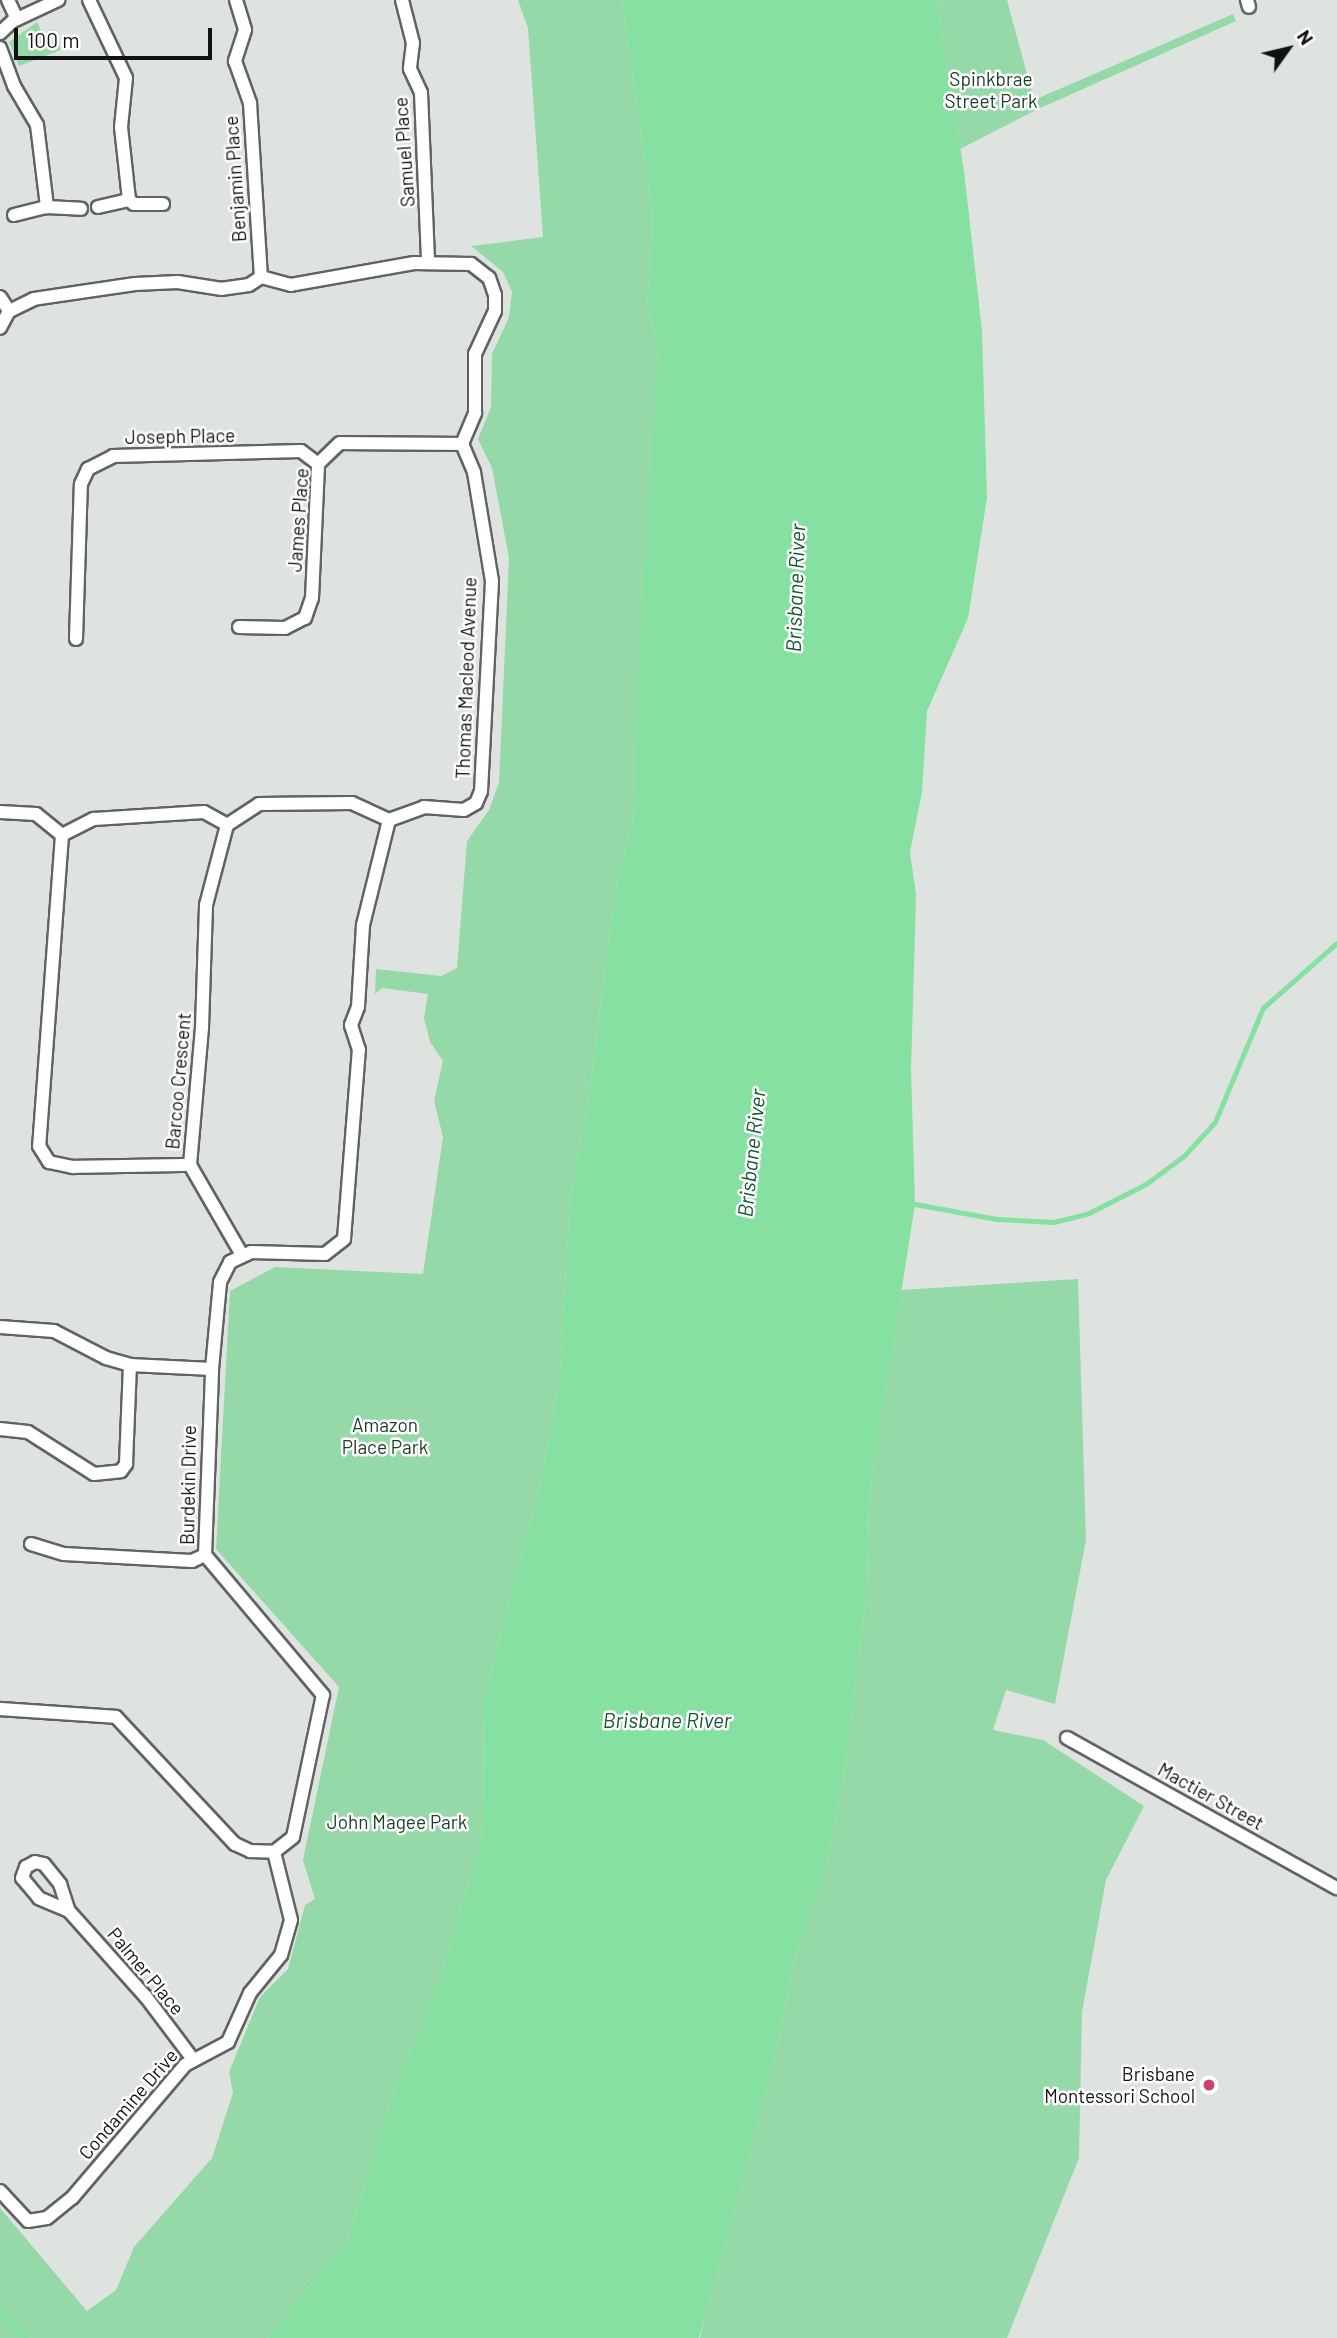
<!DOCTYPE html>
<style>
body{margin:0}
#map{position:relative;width:1337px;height:2338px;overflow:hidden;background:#dee3df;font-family:Barlow,sans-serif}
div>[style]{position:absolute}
.green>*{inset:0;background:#96d9a9}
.water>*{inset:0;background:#85e0a1}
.stream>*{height:4.5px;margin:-2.25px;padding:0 2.25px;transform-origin:2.25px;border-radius:2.25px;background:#85e0a1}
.roads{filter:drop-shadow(2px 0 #606461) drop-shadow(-2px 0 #606461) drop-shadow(0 2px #606461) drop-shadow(0 -2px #606461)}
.minor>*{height:12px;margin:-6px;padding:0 6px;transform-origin:6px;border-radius:6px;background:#fff}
.dots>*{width:19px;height:19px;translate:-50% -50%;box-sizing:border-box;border:4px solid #fff;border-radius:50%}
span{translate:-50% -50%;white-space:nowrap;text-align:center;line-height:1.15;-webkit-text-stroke:5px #fff;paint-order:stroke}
.park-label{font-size:19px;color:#1a4027}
.street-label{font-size:19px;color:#111312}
.poi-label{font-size:19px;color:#111312}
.right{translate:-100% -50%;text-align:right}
.water-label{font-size:21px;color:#145730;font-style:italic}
.north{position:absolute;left:1253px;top:14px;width:70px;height:70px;-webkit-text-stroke:5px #fff;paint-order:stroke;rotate:56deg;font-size:19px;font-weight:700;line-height:28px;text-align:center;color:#111312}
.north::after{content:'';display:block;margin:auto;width:24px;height:32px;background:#111312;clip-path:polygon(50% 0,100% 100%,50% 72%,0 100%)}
.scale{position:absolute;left:14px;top:28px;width:198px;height:32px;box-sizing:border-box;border:4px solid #111312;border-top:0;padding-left:9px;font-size:21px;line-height:24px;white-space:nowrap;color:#111312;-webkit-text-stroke:5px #fff;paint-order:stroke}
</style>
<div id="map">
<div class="green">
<i style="clip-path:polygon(518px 0,622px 0,653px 218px,647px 305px,658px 348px,635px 812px,615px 893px,588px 1103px,570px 1198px,560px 1372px,543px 1473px,484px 1697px,483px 1832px,442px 1973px,395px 2088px,347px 2241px,267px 2338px,0 2338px,0 2208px,87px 2311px,116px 2290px,134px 2247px,212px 2158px,233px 2093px,229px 2072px,260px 1997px,288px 1969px,305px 1905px,315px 1899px,303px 1860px,339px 1687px,216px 1549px,230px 1291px,275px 1267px,423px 1274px,443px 1137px,434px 1101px,443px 1061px,430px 1042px,424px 1018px,428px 994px,382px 988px,375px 994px,376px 969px,441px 976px,457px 968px,467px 841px,489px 810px,499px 783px,509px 558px,492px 468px,478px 439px,491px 407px,492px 354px,509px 317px,512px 292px,503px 272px,471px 246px,543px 237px,528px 28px)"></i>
<i style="clip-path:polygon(936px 0,1007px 0,1034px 100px,1233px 14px,1236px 21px,1038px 109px,960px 149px)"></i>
<i style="clip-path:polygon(37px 22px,43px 34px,54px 29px,61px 50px,19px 66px,9px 42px)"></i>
<i style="clip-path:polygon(1078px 1279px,1086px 1540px,1055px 1704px,1006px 1690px,993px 1730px,1043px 1740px,1144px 1806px,1106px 1880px,1082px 2012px,1079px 2158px,1007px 2338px,700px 2338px,720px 2250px,774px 2061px,794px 1961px,825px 1874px,846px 1763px,867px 1592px,869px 1499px,901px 1290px)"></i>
</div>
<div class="water">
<i style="clip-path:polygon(622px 0,936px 0,964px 171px,982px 331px,987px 498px,968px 618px,927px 711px,922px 792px,910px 852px,916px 895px,911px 1070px,915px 1204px,869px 1499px,867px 1592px,846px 1763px,825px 1874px,794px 1961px,774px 2061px,699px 2338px,267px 2338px,347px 2241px,395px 2088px,442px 1973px,483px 1832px,484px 1697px,543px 1473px,560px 1372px,570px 1198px,588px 1103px,615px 893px,635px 812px,638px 673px,658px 348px,647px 305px,653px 218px)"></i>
</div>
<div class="stream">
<i style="left:915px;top:1204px;width:83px;rotate:10.4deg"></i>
<i style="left:997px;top:1219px;width:57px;rotate:3deg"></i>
<i style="left:1054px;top:1222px;width:36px;rotate:-14deg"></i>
<i style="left:1089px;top:1213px;width:64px;rotate:-27deg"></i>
<i style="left:1146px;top:1184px;width:47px;rotate:-36.4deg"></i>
<i style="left:1184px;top:1156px;width:46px;rotate:-47.6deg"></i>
<i style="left:1215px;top:1122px;width:124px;rotate:-67.2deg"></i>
<i style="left:1263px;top:1008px;width:98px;rotate:-41.3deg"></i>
<i style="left:0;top:2309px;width:38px;rotate:49deg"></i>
</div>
<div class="roads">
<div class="minor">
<i style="left:8px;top:0;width:21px;rotate:65deg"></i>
<i style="left:89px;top:0;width:86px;rotate:64.6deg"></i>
<i style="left:126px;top:78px;width:49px;rotate:95.8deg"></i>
<i style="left:121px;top:127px;width:73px;rotate:83.7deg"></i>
<i style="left:236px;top:0;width:31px;rotate:73deg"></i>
<i style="left:245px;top:30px;width:33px;rotate:108deg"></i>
<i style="left:235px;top:61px;width:45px;rotate:70.3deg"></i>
<i style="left:250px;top:103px;width:174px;rotate:86.4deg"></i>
<i style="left:402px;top:0;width:44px;rotate:75.7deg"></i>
<i style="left:413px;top:43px;width:26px;rotate:97deg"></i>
<i style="left:410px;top:69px;width:26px;rotate:65deg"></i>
<i style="left:421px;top:93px;width:169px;rotate:87.6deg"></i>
<i style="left:1247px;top:0;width:7px;rotate:74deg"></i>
<i style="left:0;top:33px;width:18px;rotate:-43deg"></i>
<i style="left:13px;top:21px;width:50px;rotate:-25deg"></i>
<i style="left:0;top:48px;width:40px;rotate:69.8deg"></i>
<i style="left:14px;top:86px;width:45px;rotate:59.5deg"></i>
<i style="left:37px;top:125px;width:83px;rotate:83deg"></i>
<i style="left:98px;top:207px;width:32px;rotate:-13deg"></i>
<i style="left:129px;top:200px;width:6px;rotate:39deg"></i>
<i style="left:134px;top:204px;width:29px"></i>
<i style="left:14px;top:215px;width:34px;rotate:-14deg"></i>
<i style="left:47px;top:207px;width:34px;rotate:3deg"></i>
<i style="left:0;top:297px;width:17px;rotate:57deg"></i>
<i style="left:9px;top:311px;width:19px;rotate:118deg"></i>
<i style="left:239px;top:627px;width:46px;rotate:1.2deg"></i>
<i style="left:285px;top:628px;width:22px;rotate:-27deg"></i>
<i style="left:305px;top:618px;width:21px;rotate:-71deg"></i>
<i style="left:312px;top:598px;width:134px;rotate:-87.4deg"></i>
<i style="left:318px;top:464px;width:30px;rotate:-44deg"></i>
<i style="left:340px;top:443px;width:122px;rotate:0.5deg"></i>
<i style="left:76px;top:639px;width:155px;rotate:-88.2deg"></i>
<i style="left:81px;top:484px;width:17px;rotate:-65deg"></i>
<i style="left:88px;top:469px;width:28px;rotate:-27deg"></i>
<i style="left:113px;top:456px;width:188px;rotate:-1.5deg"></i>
<i style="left:301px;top:451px;width:21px;rotate:37deg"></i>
<i style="left:0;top:812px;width:36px;rotate:3deg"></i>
<i style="left:36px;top:814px;width:33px;rotate:39deg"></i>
<i style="left:62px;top:835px;width:36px;rotate:-27deg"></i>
<i style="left:94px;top:819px;width:110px;rotate:-3.6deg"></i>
<i style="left:204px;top:812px;width:26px;rotate:29deg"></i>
<i style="left:227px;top:825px;width:38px;rotate:-33deg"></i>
<i style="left:259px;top:804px;width:93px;rotate:-0.6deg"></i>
<i style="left:352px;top:803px;width:41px;rotate:24.7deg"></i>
<i style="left:389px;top:820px;width:37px;rotate:-20deg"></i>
<i style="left:424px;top:807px;width:40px;rotate:4.3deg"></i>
<i style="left:464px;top:810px;width:14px;rotate:-30deg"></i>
<i style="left:476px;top:803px;width:13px;rotate:-67deg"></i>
<i style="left:481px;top:791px;width:210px;rotate:-87deg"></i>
<i style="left:492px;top:581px;width:110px;rotate:-99.4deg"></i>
<i style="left:474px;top:472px;width:30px;rotate:-113deg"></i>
<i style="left:462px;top:444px;width:34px;rotate:-67deg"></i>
<i style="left:475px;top:413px;width:59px;rotate:-90deg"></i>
<i style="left:475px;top:354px;width:47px;rotate:-65.1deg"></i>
<i style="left:495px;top:311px;width:16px;rotate:-90deg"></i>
<i style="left:495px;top:295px;width:18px;rotate:-109deg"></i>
<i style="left:489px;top:278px;width:23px;rotate:-142deg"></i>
<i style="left:471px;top:264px;width:57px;rotate:-179deg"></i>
<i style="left:414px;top:263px;width:125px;rotate:169.9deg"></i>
<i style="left:291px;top:285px;width:31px;rotate:-165deg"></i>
<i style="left:261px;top:277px;width:14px;rotate:146deg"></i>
<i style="left:249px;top:285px;width:27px;rotate:172deg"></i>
<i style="left:222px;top:289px;width:45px;rotate:-171deg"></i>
<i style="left:178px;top:282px;width:43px;rotate:177.3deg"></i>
<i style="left:135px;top:284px;width:102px;rotate:171.6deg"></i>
<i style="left:34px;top:299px;width:28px;rotate:154deg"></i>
<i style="left:62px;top:835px;width:312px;rotate:94.2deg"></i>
<i style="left:39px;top:1146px;width:19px;rotate:58deg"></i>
<i style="left:49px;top:1162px;width:25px;rotate:12deg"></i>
<i style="left:73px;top:1167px;width:117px;rotate:-1deg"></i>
<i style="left:190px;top:1165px;width:139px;rotate:-85deg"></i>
<i style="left:202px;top:1027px;width:122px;rotate:-88.1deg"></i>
<i style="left:206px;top:905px;width:83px;rotate:-75.3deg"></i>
<i style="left:190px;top:1165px;width:104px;rotate:60deg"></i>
<i style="left:0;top:1327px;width:54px;rotate:4.2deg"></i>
<i style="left:54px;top:1331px;width:59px;rotate:27.4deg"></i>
<i style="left:106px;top:1358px;width:25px;rotate:16deg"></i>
<i style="left:130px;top:1365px;width:82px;rotate:2.8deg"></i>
<i style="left:0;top:1429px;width:28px;rotate:6deg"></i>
<i style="left:28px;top:1432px;width:78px;rotate:32.5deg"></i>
<i style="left:94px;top:1474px;width:27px;rotate:-6deg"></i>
<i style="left:121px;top:1471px;width:9px;rotate:-54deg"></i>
<i style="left:126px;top:1464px;width:99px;rotate:-87.7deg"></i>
<i style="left:31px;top:1544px;width:34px;rotate:17deg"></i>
<i style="left:64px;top:1554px;width:128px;rotate:3.1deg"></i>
<i style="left:192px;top:1561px;width:14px;rotate:-25deg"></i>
<i style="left:0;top:1709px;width:116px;rotate:3.9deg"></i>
<i style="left:116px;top:1717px;width:174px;rotate:46.9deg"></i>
<i style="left:235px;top:1844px;width:17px;rotate:25deg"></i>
<i style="left:250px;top:1851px;width:24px;rotate:2deg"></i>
<i style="left:274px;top:1852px;width:24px;rotate:-38deg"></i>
<i style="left:293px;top:1837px;width:145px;rotate:-78.1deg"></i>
<i style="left:323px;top:1695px;width:183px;rotate:-130.1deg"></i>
<i style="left:205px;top:1555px;width:186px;rotate:-87.8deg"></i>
<i style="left:212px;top:1369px;width:87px;rotate:-84.7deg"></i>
<i style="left:220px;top:1282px;width:22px;rotate:-63deg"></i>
<i style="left:230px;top:1262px;width:23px;rotate:-25deg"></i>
<i style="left:251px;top:1252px;width:74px;rotate:1.5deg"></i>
<i style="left:325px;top:1254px;width:24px;rotate:-38deg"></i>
<i style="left:344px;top:1239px;width:190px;rotate:-85.5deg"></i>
<i style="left:359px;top:1050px;width:26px;rotate:-108deg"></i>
<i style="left:351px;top:1025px;width:19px;rotate:-69deg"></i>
<i style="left:358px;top:1007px;width:82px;rotate:-86.5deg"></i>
<i style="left:363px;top:925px;width:108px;rotate:-76.1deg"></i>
<i style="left:1067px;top:1738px;width:309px;rotate:29.1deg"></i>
<i style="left:69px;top:1911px;width:33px;rotate:-157deg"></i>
<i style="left:39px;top:1898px;width:26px;rotate:-130deg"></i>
<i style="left:22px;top:1878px;width:12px;rotate:-70deg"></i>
<i style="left:26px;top:1867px;width:10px;rotate:-29deg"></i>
<i style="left:35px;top:1862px;width:9px;rotate:13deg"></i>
<i style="left:44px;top:1864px;width:26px;rotate:51deg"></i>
<i style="left:60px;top:1884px;width:28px;rotate:72deg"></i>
<i style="left:69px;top:1911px;width:115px;rotate:48.2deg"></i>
<i style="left:146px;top:1997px;width:76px;rotate:53deg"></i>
<i style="left:0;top:2191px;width:41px;rotate:47deg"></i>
<i style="left:28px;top:2221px;width:19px;rotate:-9deg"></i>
<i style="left:47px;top:2218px;width:32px;rotate:-39deg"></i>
<i style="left:72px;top:2198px;width:175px;rotate:-49.6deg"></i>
<i style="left:185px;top:2065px;width:49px;rotate:-28.1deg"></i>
<i style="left:228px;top:2042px;width:54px;rotate:-65.8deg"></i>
<i style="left:250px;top:1993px;width:49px;rotate:-50.8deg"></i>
<i style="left:281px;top:1955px;width:36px;rotate:-74deg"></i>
<i style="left:291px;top:1920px;width:70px;rotate:-104deg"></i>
</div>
</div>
<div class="dots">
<i style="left:1209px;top:2085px;background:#cc4072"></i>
</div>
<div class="park-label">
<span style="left:991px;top:90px">Spinkbrae<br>Street Park</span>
<span style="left:385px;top:1436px">Amazon<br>Place Park</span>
<span style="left:397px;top:1822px">John Magee Park</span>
</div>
<div class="street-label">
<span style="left:404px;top:152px;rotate:-94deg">Samuel Place</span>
<span style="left:235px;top:179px;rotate:-94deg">Benjamin Place</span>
<span style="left:180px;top:436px;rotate:-1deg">Joseph Place</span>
<span style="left:298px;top:520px;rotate:-86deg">James Place</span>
<span style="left:466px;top:678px;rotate:-88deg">Thomas Macleod Avenue</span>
<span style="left:178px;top:1081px;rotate:-85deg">Barcoo Crescent</span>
<span style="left:188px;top:1485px;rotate:-89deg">Burdekin Drive</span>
<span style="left:1211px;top:1796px;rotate:29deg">Mactier Street</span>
<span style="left:146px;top:1971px;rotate:50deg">Palmer Place</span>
<span style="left:128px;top:2104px;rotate:-49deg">Condamine Drive</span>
</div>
<div class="poi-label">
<span class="right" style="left:1195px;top:2085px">Brisbane<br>Montessori School</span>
</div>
<div class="water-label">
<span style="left:795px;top:588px;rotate:-88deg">Brisbane River</span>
<span style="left:751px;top:1153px;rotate:-84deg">Brisbane River</span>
<span style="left:667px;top:1720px">Brisbane River</span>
</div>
<div class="north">N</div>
<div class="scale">100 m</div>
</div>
